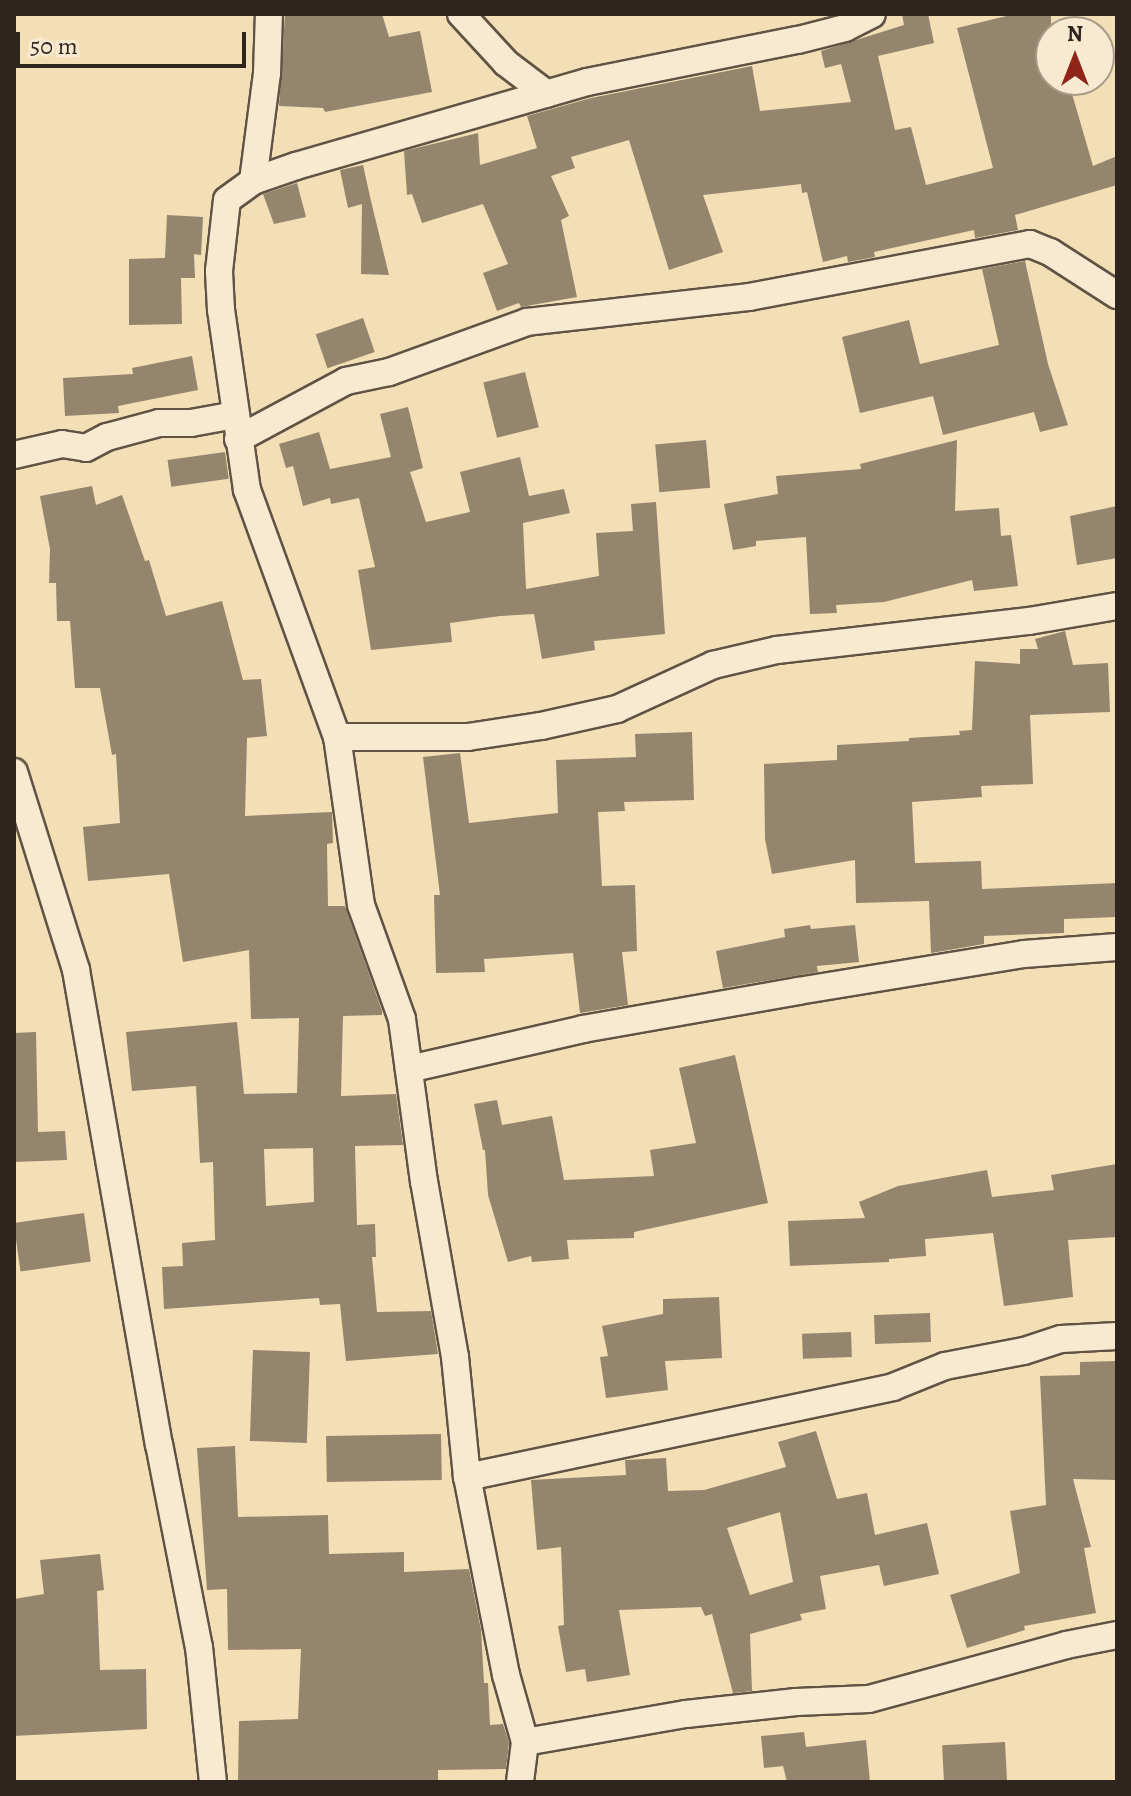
<!DOCTYPE html>
<style>
body{margin:0}
#map{position:relative;width:1131px;height:1796px;overflow:hidden;background:#f2dfb6;font-family:Alegreya,serif}
div>[style]{position:absolute}
.building>*{inset:0;background:#95856d;transform-origin:0 0}
.roads{filter:drop-shadow(2px 0 #605344) drop-shadow(-2px 0 #605344) drop-shadow(0 2px #605344) drop-shadow(0 -2px #605344)}
.minor>*{height:26px;margin:-13px;padding:0 13px;transform-origin:13px;border-radius:13px;background:#f7ead0}
span{translate:-50% -50%;white-space:nowrap;text-align:center;line-height:1.15;-webkit-text-stroke:6px #f7ead0;paint-order:stroke}
.frame{position:absolute;inset:0;border:16px solid #30241e;pointer-events:none}
.north{position:absolute;left:1035px;top:16px;width:80px;height:80px;box-sizing:border-box;background:#f7ead0;border:2px solid #a79b89;border-radius:50%;rotate:0deg;font-size:22px;font-weight:700;line-height:32px;text-align:center;color:#30241e}
.north::after{content:'';display:block;margin:auto;width:28px;height:36px;background:#8f2418;clip-path:polygon(50% 0,100% 100%,50% 72%,0 100%)}
.scale{position:absolute;left:16px;top:32px;width:230px;height:36px;box-sizing:border-box;border:4px solid #30241e;border-top:0;padding-left:10px;font-size:24px;line-height:28px;white-space:nowrap;color:#30241e;-webkit-text-stroke:6px #f7ead0;paint-order:stroke}
</style>
<div id="map">
<div class="building">
<i style="clip-path:polygon(285px 14px,382px 14px,389px 37px,420px 31px,432px 92px,325px 112px,323px 108px,279px 106px)"></i>
<i style="clip-path:polygon(902px 14px,928px 14px,934px 43px,878px 56px,895px 130px,911px 127px,926px 185px,993px 168px,957px 28px,1015px 14px,1051px 14px,1051px 80px,1068px 80px,1093px 166px,1117px 156px,1117px 185px,1015px 215px,1018px 230px,975px 238px,974px 230px,874px 252px,875px 257px,848px 262px,847px 256px,823px 262px,807px 192px,802px 193px,801px 184px,703px 195px,723px 252px,669px 270px,629px 140px,571px 157px,575px 168px,551px 176px,569px 216px,561px 220px,577px 297px,521px 307px,519px 303px,497px 311px,483px 273px,508px 264px,483px 204px,422px 223px,412px 194px,407px 195px,404px 151px,478px 133px,480px 165px,537px 148px,527px 116px,591px 98px,752px 66px,760px 111px,851px 102px,841px 64px,825px 68px,821px 51px,904px 25px)"></i>
<i style="clip-path:polygon(363px 165px,371px 201px,389px 275px,361px 274px,362px 204px,348px 208px,340px 170px)"></i>
<i style="clip-path:polygon(297px 183px,306px 217px,274px 224px,263px 194px)"></i>
<i style="clip-path:polygon(167px 215px,203px 217px,201px 255px,194px 254px,195px 278px,181px 278px,182px 324px,129px 325px,129px 259px,165px 258px)"></i>
<i style="clip-path:polygon(1025px 261px,1048px 364px,1068px 425px,1040px 432px,1034px 412px,943px 435px,933px 396px,860px 413px,842px 337px,909px 320px,920px 364px,999px 345px,982px 269px)"></i>
<i style="left:363px;top:318px;width:36px;height:50px;rotate:71deg"></i>
<i style="clip-path:polygon(192px 356px,198px 390px,118px 406px,119px 413px,65px 416px,63px 378px,133px 374px,132px 368px)"></i>
<i style="left:525px;top:372px;width:57px;height:43px;rotate:76deg"></i>
<i style="clip-path:polygon(408px 407px,423px 468px,410px 472px,426px 522px,470px 512px,460px 472px,520px 457px,529px 496px,564px 489px,570px 513px,523px 523px,526px 589px,599px 576px,596px 533px,633px 531px,631px 504px,656px 502px,665px 634px,594px 641px,595px 650px,542px 659px,534px 614px,500px 616px,450px 623px,452px 642px,371px 650px,358px 570px,375px 567px,359px 498px,331px 504px,330px 498px,303px 506px,293px 466px,286px 468px,279px 444px,319px 432px,330px 469px,391px 457px,380px 414px)"></i>
<i style="left:706px;top:440px;width:48px;height:51px;rotate:85deg"></i>
<i style="clip-path:polygon(957px 440px,955px 511px,999px 508px,1001px 536px,1011px 535px,1018px 586px,974px 591px,972px 580px,884px 602px,836px 605px,837px 613px,810px 614px,806px 537px,756px 541px,756px 546px,733px 550px,724px 504px,778px 494px,776px 476px,861px 469px,860px 464px)"></i>
<i style="left:225px;top:452px;width:27px;height:58px;rotate:82deg"></i>
<i style="clip-path:polygon(evenodd,92px 486px,96px 505px,122px 495px,145px 561px,149px 560px,166px 616px,222px 601px,243px 680px,261px 679px,267px 736px,247px 738px,245px 816px,332px 812px,333px 843px,327px 844px,328px 906px,345px 906px,382px 1011px,382px 1015px,343px 1016px,341px 1096px,396px 1094px,403px 1145px,355px 1146px,357px 1225px,375px 1224px,376px 1257px,372px 1257px,377px 1312px,431px 1311px,438px 1354px,346px 1361px,340px 1304px,320px 1305px,319px 1298px,164px 1309px,162px 1267px,183px 1266px,182px 1243px,215px 1240px,213px 1162px,200px 1163px,196px 1086px,132px 1091px,126px 1032px,237px 1022px,244px 1094px,297px 1093px,299px 1018px,251px 1019px,249px 950px,183px 962px,169px 874px,88px 881px,83px 827px,120px 823px,116px 754px,112px 755px,100px 688px,75px 688px,70px 621px,57px 621px,56px 583px,49px 583px,50px 549px,40px 496px,92px 486px,313px 1148px,314px 1202px,266px 1206px,264px 1149px,313px 1148px)"></i>
<i style="clip-path:polygon(1117px 506px,1117px 558px,1077px 565px,1070px 516px)"></i>
<i style="clip-path:polygon(1065px 631px,1073px 665px,1108px 663px,1110px 712px,1030px 715px,1033px 784px,981px 786px,982px 797px,912px 802px,915px 863px,981px 861px,982px 889px,1117px 883px,1117px 917px,1064px 919px,1064px 933px,984px 936px,984px 944px,931px 953px,929px 901px,856px 903px,855px 860px,772px 874px,765px 839px,764px 764px,837px 760px,837px 745px,909px 741px,909px 738px,960px 735px,959px 731px,972px 730px,975px 661px,1020px 664px,1020px 649px,1038px 649px,1035px 639px)"></i>
<i style="clip-path:polygon(692px 732px,694px 800px,624px 802px,625px 811px,598px 812px,602px 886px,635px 885px,637px 951px,622px 952px,628px 1005px,580px 1013px,573px 953px,484px 959px,485px 972px,436px 973px,434px 895px,440px 895px,423px 757px,460px 753px,469px 823px,558px 813px,556px 760px,636px 757px,635px 734px)"></i>
<i style="clip-path:polygon(810px 925px,811px 929px,855px 925px,859px 962px,817px 966px,818px 972px,723px 988px,716px 951px,785px 937px,784px 929px)"></i>
<i style="clip-path:polygon(36px 1032px,38px 1132px,65px 1131px,67px 1160px,14px 1162px,14px 1033px)"></i>
<i style="clip-path:polygon(735px 1055px,768px 1203px,634px 1232px,634px 1238px,567px 1240px,569px 1259px,532px 1262px,531px 1256px,508px 1262px,488px 1195px,485px 1150px,483px 1150px,474px 1104px,497px 1100px,502px 1125px,552px 1116px,564px 1180px,654px 1176px,650px 1150px,696px 1143px,679px 1068px)"></i>
<i style="clip-path:polygon(1117px 1164px,1117px 1237px,1068px 1240px,1073px 1297px,1004px 1306px,993px 1233px,925px 1239px,926px 1256px,889px 1259px,889px 1262px,790px 1266px,788px 1221px,865px 1218px,859px 1202px,898px 1186px,987px 1170px,992px 1197px,1054px 1190px,1051px 1175px)"></i>
<i style="left:84px;top:1213px;width:49px;height:71px;rotate:82deg"></i>
<i style="clip-path:polygon(719px 1297px,722px 1358px,665px 1361px,668px 1390px,606px 1398px,600px 1357px,608px 1356px,602px 1326px,663px 1314px,663px 1299px)"></i>
<i style="left:930px;top:1313px;width:29px;height:56px;rotate:88deg"></i>
<i style="left:851px;top:1332px;width:25px;height:49px;rotate:88deg"></i>
<i style="left:253px;top:1350px;width:57px;height:91px;rotate:2deg"></i>
<i style="clip-path:polygon(1117px 1361px,1117px 1480px,1073px 1479px,1091px 1547px,1084px 1548px,1096px 1613px,1024px 1626px,1025px 1630px,967px 1648px,950px 1595px,1020px 1573px,1010px 1511px,1046px 1505px,1040px 1376px,1080px 1375px,1080px 1362px)"></i>
<i style="clip-path:polygon(evenodd,816px 1431px,837px 1499px,867px 1493px,875px 1535px,927px 1523px,939px 1574px,884px 1586px,879px 1565px,820px 1576px,826px 1609px,800px 1614px,802px 1620px,750px 1634px,752px 1691px,733px 1693px,712px 1614px,705px 1616px,701px 1607px,619px 1610px,630px 1675px,587px 1682px,585px 1669px,566px 1672px,558px 1626px,564px 1625px,561px 1547px,537px 1550px,531px 1480px,626px 1475px,625px 1460px,666px 1458px,668px 1491px,704px 1490px,786px 1467px,778px 1442px,816px 1431px,780px 1512px,793px 1582px,750px 1595px,727px 1528px,780px 1512px)"></i>
<i style="left:441px;top:1434px;width:46px;height:115px;rotate:89deg"></i>
<i style="clip-path:polygon(235px 1446px,238px 1517px,328px 1515px,329px 1554px,404px 1552px,404px 1572px,469px 1569px,481px 1630px,484px 1683px,488px 1683px,490px 1725px,503px 1724px,509px 1743px,506px 1769px,438px 1770px,438px 1782px,238px 1782px,239px 1721px,298px 1719px,301px 1649px,228px 1650px,227px 1589px,207px 1590px,197px 1448px)"></i>
<i style="clip-path:polygon(100px 1554px,104px 1590px,97px 1591px,100px 1670px,146px 1669px,147px 1729px,14px 1736px,14px 1599px,44px 1594px,40px 1560px)"></i>
<i style="clip-path:polygon(804px 1732px,806px 1747px,866px 1740px,870px 1782px,787px 1782px,783px 1766px,764px 1768px,761px 1736px)"></i>
<i style="left:1005px;top:1742px;width:40px;height:63px;rotate:87deg"></i>
</div>
<div class="roads">
<div class="minor">
<i style="left:461px;top:14px;width:67px;rotate:47.4deg"></i>
<i style="left:506px;top:63px;width:51px;rotate:37.1deg"></i>
<i style="left:253px;top:181px;width:109px;rotate:-82.6deg"></i>
<i style="left:267px;top:73px;width:59px;rotate:-88.1deg"></i>
<i style="left:238px;top:439px;width:123px;rotate:-28.2deg"></i>
<i style="left:346px;top:381px;width:44px;rotate:-11.8deg"></i>
<i style="left:389px;top:372px;width:147px;rotate:-19.9deg"></i>
<i style="left:527px;top:322px;width:223px;rotate:-6.4deg"></i>
<i style="left:749px;top:297px;width:286px;rotate:-10.7deg"></i>
<i style="left:1030px;top:244px;width:22px;rotate:22deg"></i>
<i style="left:1050px;top:252px;width:80px;rotate:32.7deg"></i>
<i style="left:14px;top:455px;width:49px;rotate:-12.9deg"></i>
<i style="left:62px;top:444px;width:24px;rotate:9deg"></i>
<i style="left:86px;top:448px;width:24px;rotate:-28deg"></i>
<i style="left:107px;top:437px;width:54px;rotate:-15.1deg"></i>
<i style="left:159px;top:423px;width:32px"></i>
<i style="left:191px;top:423px;width:45px;rotate:-10.3deg"></i>
<i style="left:337px;top:737px;width:131px"></i>
<i style="left:468px;top:737px;width:74px;rotate:-8.6deg"></i>
<i style="left:541px;top:726px;width:78px;rotate:-12.6deg"></i>
<i style="left:617px;top:709px;width:106px;rotate:-24.6deg"></i>
<i style="left:713px;top:665px;width:66px;rotate:-13.2deg"></i>
<i style="left:777px;top:650px;width:254px;rotate:-6.6deg"></i>
<i style="left:1029px;top:621px;width:89px;rotate:-9.7deg"></i>
<i style="left:14px;top:772px;width:207px;rotate:72.6deg"></i>
<i style="left:76px;top:970px;width:481px;rotate:80.1deg"></i>
<i style="left:159px;top:1444px;width:207px;rotate:78.9deg"></i>
<i style="left:199px;top:1647px;width:136px;rotate:84.1deg"></i>
<i style="left:409px;top:1069px;width:179px;rotate:-12.9deg"></i>
<i style="left:583px;top:1029px;width:218px;rotate:-10deg"></i>
<i style="left:798px;top:991px;width:229px;rotate:-9.3deg"></i>
<i style="left:1024px;top:954px;width:93px;rotate:-4.3deg"></i>
<i style="left:467px;top:1477px;width:435px;rotate:-11.9deg"></i>
<i style="left:893px;top:1387px;width:56px;rotate:-22deg"></i>
<i style="left:945px;top:1366px;width:80px;rotate:-10.8deg"></i>
<i style="left:1024px;top:1351px;width:39px;rotate:-18deg"></i>
<i style="left:1061px;top:1339px;width:56px;rotate:-3.1deg"></i>
<i style="left:525px;top:1742px;width:163px;rotate:-9.9deg"></i>
<i style="left:686px;top:1714px;width:111px;rotate:-6.2deg"></i>
<i style="left:796px;top:1702px;width:73px;rotate:-2.4deg"></i>
<i style="left:869px;top:1699px;width:204px;rotate:-15.3deg"></i>
<i style="left:1066px;top:1645px;width:52px;rotate:-11.1deg"></i>
<i style="left:520px;top:1782px;width:40px;rotate:-82.9deg"></i>
<i style="left:525px;top:1742px;width:70px;rotate:-105.8deg"></i>
<i style="left:506px;top:1675px;width:202px;rotate:-101.1deg"></i>
<i style="left:467px;top:1477px;width:121px;rotate:-95.7deg"></i>
<i style="left:455px;top:1357px;width:178px;rotate:-100deg"></i>
<i style="left:424px;top:1182px;width:164px;rotate:-97.7deg"></i>
<i style="left:402px;top:1019px;width:121px;rotate:-109.8deg"></i>
<i style="left:361px;top:905px;width:170px;rotate:-98.1deg"></i>
<i style="left:337px;top:737px;width:263px;rotate:-110deg"></i>
<i style="left:247px;top:490px;width:182px;rotate:-98.2deg"></i>
<i style="left:221px;top:310px;width:39px;rotate:-93deg"></i>
<i style="left:219px;top:271px;width:71px;rotate:-83.6deg"></i>
<i style="left:227px;top:200px;width:32px;rotate:-36deg"></i>
<i style="left:253px;top:181px;width:46px;rotate:-19.2deg"></i>
<i style="left:296px;top:166px;width:303px;rotate:-16.1deg"></i>
<i style="left:587px;top:82px;width:215px;rotate:-11.3deg"></i>
<i style="left:798px;top:40px;width:49px;rotate:-14.3deg"></i>
<i style="left:845px;top:28px;width:30px;rotate:-27deg"></i>
</div>
</div>
<div class="frame"></div>
<div class="north">N</div>
<div class="scale">50 m</div>
</div>
